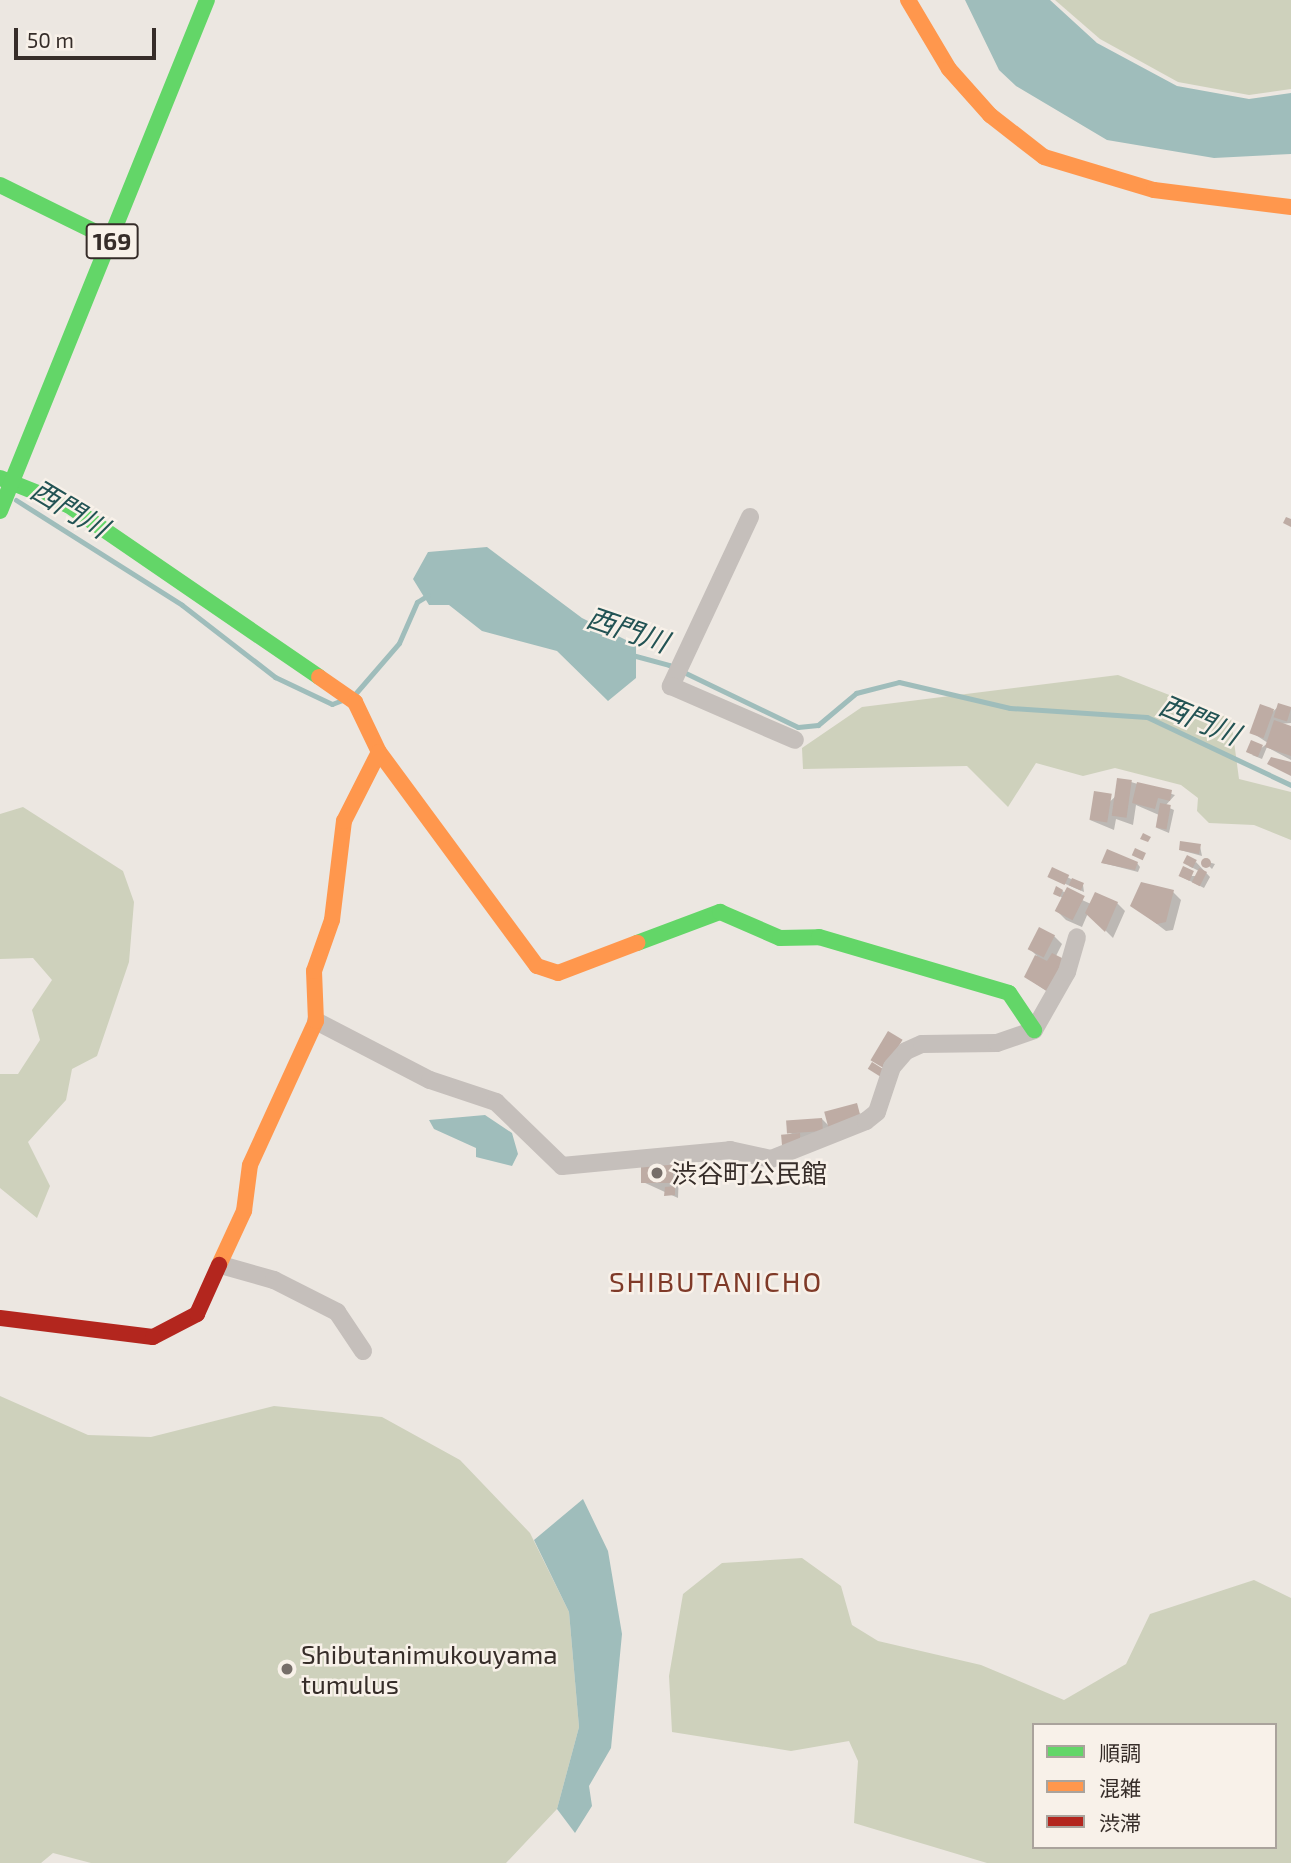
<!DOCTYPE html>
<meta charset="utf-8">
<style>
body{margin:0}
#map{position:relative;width:1291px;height:1863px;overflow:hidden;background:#ece7e1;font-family:"Exo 2","Noto Sans JP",sans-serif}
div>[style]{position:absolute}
.green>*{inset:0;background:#ced1bc}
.water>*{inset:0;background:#9fbdbb}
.shadow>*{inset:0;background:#0003}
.stream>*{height:5px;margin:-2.5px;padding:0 2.5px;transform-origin:2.5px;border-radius:2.5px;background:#9fbdbb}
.building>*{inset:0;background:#beaca4;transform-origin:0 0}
.round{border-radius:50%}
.street>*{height:18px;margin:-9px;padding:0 9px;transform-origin:9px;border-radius:9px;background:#c5bfbb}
.fast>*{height:16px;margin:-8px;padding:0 8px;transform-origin:8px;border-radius:8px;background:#63d668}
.slow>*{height:16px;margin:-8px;padding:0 8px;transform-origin:8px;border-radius:8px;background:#ff974d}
.jam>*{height:16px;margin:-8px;padding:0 8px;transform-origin:8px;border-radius:8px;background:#b3261e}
.dots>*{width:19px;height:19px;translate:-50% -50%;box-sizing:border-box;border:4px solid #f8f1e9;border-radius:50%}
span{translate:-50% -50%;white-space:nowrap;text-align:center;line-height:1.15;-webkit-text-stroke:5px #f8f1e9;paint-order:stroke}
.shield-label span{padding:2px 5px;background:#f8f1e9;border:2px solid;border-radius:5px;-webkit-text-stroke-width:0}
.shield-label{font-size:24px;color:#362d29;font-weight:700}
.poi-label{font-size:26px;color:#362d29}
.left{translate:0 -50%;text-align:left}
.water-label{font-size:28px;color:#225354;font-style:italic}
.neighbourhood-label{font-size:28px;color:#7f3a28;letter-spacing:2px}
.legend{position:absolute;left:1032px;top:1723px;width:245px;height:126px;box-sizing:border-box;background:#f8f1e9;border:2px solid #aaa39c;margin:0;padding:9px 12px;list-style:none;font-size:21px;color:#362d29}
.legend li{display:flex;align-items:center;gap:14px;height:35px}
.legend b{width:35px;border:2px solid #aaa39c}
.scale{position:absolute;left:14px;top:28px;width:142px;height:32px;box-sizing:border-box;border:4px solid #362d29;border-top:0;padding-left:9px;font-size:21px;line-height:24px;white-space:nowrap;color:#362d29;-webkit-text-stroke:5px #f8f1e9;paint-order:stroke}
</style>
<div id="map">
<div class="green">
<i style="clip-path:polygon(1055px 0,1291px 0,1291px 89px,1249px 95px,1178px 82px,1100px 39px)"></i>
<i style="clip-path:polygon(1118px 675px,1231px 719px,1239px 779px,1291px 792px,1291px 840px,1254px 825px,1209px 823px,1197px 811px,1198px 798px,1181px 785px,1115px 768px,1083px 776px,1036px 763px,1008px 807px,967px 766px,803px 769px,802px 748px,862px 707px)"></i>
<i style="clip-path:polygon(23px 807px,123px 871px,134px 902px,129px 962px,97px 1056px,72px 1069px,66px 1100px,28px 1142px,50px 1186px,37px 1218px,0 1188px,0 1074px,18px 1074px,40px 1040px,32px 1010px,52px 980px,33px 958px,0 959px,0 814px)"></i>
<i style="clip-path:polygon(0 1396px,88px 1435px,151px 1437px,274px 1406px,382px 1417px,460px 1460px,530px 1533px,569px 1612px,579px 1727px,557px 1809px,506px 1863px,91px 1863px,53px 1853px,41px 1863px,0 1863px)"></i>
<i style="clip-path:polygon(evenodd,802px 1558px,841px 1586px,852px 1625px,878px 1641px,981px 1665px,1064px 1700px,1126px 1664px,1150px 1614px,1254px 1580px,1291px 1598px,1291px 1863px,987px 1863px,854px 1823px,858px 1761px,849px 1741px,791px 1751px,672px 1732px,669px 1676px,683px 1594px,722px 1563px,802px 1558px,1034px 1725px,1275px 1725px,1275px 1847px,1034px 1847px,1034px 1725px)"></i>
</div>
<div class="water">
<i style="clip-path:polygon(965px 0,1050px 0,1097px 43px,1177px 86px,1249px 99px,1291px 93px,1291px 154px,1214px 158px,1107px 140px,1016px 86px,999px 70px)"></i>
<i style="clip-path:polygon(487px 547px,582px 618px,636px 645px,636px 678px,608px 701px,557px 651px,482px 631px,449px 605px,429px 605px,413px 579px,428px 552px)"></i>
<i style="clip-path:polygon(485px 1115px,512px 1133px,518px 1154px,512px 1166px,476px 1157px,476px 1148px,434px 1129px,429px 1120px)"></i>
<i style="clip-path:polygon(583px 1499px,608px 1551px,622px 1634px,611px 1748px,589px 1786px,592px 1806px,575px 1833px,557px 1809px,579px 1727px,569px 1612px,534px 1540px)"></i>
</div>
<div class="shadow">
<i style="clip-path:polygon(1279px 706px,1291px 709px,1291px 723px,1279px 724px,1291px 728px,1291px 760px,1267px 747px,1262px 759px,1252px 755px,1268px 743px,1251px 732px)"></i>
<i style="clip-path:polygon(1131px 782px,1175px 795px,1165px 806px,1174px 810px,1169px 833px,1157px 828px,1159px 815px,1136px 805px,1133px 825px,1116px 819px,1114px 830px,1090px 820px)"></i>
<i style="clip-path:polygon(1200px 846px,1202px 856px,1180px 850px)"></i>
<i style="clip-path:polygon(1205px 861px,1215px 864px,1212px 869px,1210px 867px)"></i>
<i style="clip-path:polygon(1196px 862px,1210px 877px,1204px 888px,1180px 876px,1197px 876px,1199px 871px,1189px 866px)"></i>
<i style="clip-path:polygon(1103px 863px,1137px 863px,1140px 867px,1138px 872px)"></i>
<i style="clip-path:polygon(1053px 870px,1083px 885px,1084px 892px,1054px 879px)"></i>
<i style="clip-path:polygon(1062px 891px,1091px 904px,1117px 903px,1125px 911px,1113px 938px,1088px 913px,1082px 927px,1066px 920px,1058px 912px,1064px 899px,1055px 893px)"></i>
<i style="clip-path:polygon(1173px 892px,1181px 900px,1173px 930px,1166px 931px,1132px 905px)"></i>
<i style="clip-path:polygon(1054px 936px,1062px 944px,1054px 960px,1058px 999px,1026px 977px,1037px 956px,1030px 949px)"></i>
<i style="clip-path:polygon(822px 1119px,830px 1127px,803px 1139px,788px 1132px)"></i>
<i style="clip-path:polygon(672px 1164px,679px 1172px,678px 1198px,643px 1182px)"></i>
</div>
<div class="stream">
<i style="left:16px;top:500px;width:196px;rotate:32.3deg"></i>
<i style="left:182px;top:605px;width:118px;rotate:37.7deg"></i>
<i style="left:275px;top:677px;width:63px;rotate:25.3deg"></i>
<i style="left:332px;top:704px;width:9px;rotate:-21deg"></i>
<i style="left:632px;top:655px;width:38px;rotate:15deg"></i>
<i style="left:669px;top:665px;width:143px;rotate:25.7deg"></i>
<i style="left:798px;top:727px;width:20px;rotate:-6deg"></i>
<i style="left:818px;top:725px;width:50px;rotate:-40.1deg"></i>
<i style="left:856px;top:693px;width:44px;rotate:-14.3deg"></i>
<i style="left:899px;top:682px;width:114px;rotate:13.2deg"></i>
<i style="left:1010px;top:708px;width:137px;rotate:3.8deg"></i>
<i style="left:1147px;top:717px;width:159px;rotate:25.3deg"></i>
<i style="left:355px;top:694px;width:67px;rotate:-49.2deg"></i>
<i style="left:399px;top:643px;width:45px;rotate:-66.3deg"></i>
<i style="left:417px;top:602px;width:13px;rotate:-32deg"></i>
</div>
<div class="building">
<i style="clip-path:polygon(1286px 517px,1291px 519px,1291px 527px,1283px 523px)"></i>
<i style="left:1278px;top:703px;width:14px;height:15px;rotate:17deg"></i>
<i style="left:1260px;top:704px;width:15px;height:31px;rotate:20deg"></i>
<i style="clip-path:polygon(1274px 720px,1291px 726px,1291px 756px,1265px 747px)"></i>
<i style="left:1251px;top:740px;width:13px;height:13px;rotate:23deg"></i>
<i style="clip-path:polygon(1271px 757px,1291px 762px,1291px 776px,1267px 764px)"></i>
<i style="left:1117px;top:778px;width:15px;height:38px;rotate:8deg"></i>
<i style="clip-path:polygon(1137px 782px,1172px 790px,1170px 801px,1158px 798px,1155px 809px,1132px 803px)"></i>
<i style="left:1094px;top:791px;width:18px;height:29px;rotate:9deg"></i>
<i style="left:1160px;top:803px;width:11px;height:25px;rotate:10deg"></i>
<i style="clip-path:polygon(1143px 833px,1151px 837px,1148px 842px,1140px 839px)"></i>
<i style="clip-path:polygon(1180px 841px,1201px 844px,1199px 854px,1179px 850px)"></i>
<i style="left:1135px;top:848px;width:12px;height:8px;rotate:24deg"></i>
<i style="clip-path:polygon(1107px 849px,1138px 862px,1135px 870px,1101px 863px)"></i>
<i style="left:1187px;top:855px;width:11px;height:9px;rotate:27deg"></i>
<i class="round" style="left:1201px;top:858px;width:10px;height:10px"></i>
<i style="left:1183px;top:866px;width:12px;height:11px;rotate:24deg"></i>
<i style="left:1052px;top:867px;width:19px;height:11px;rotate:25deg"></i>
<i style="left:1199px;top:868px;width:9px;height:16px;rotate:27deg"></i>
<i style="left:1072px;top:878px;width:13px;height:8px;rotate:23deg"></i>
<i style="clip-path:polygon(1141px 882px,1174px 890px,1166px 922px,1157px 924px,1130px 906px)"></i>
<i style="clip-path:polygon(1056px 886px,1063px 890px,1060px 897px,1053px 894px)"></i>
<i style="left:1067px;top:887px;width:20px;height:27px;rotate:27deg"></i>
<i style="clip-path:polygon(1095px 892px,1118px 902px,1105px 932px,1085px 913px)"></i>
<i style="left:1039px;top:927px;width:18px;height:25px;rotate:27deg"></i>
<i style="clip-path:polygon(1052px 953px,1066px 960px,1050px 993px,1024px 977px,1035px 955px,1047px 961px)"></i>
<i style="left:888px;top:1031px;width:17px;height:34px;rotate:31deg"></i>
<i style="left:872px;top:1062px;width:15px;height:8px;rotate:32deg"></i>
<i style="left:857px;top:1103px;width:16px;height:34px;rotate:75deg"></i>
<i style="left:822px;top:1118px;width:13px;height:36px;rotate:86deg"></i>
<i style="left:800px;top:1133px;width:12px;height:19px;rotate:85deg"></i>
<i style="left:673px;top:1162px;width:21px;height:32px;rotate:90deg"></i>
<i style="clip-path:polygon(675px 1186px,675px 1195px,664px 1196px,665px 1187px)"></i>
</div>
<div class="street">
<i style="left:750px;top:517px;width:187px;rotate:115.1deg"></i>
<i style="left:671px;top:686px;width:135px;rotate:23.5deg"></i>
<i style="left:316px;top:1021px;width:128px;rotate:27.4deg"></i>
<i style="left:430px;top:1080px;width:70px;rotate:18.4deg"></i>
<i style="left:496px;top:1102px;width:92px;rotate:44.1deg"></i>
<i style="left:562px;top:1166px;width:169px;rotate:-5.4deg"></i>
<i style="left:730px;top:1150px;width:42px;rotate:12.4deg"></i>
<i style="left:771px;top:1159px;width:102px;rotate:-21.8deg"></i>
<i style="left:866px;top:1121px;width:14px;rotate:-39deg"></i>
<i style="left:877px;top:1112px;width:47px;rotate:-71.6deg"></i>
<i style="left:892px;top:1067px;width:21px;rotate:-49deg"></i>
<i style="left:906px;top:1051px;width:17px;rotate:-24deg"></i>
<i style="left:922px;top:1044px;width:75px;rotate:-0.8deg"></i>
<i style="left:997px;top:1043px;width:39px;rotate:-19deg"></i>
<i style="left:1034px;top:1030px;width:67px;rotate:-60.4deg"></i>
<i style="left:1067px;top:972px;width:36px;rotate:-74deg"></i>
<i style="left:221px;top:1265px;width:55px;rotate:15.8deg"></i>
<i style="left:274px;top:1280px;width:71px;rotate:26.9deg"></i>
<i style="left:337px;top:1312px;width:47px;rotate:56.3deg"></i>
</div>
<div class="fast">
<i style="left:0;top:185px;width:125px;rotate:26.2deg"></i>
<i style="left:0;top:478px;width:73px;rotate:21.7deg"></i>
<i style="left:68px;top:505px;width:304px;rotate:34.4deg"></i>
<i style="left:0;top:511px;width:551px;rotate:-67.95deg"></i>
<i style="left:637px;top:943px;width:89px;rotate:-20.5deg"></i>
<i style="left:720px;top:912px;width:65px;rotate:23.4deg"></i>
<i style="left:780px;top:938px;width:39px;rotate:-1deg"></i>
<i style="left:819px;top:937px;width:198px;rotate:16.4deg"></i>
<i style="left:1009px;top:993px;width:45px;rotate:56deg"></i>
</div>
<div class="slow">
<i style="left:908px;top:0;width:80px;rotate:59.3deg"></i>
<i style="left:949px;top:69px;width:62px;rotate:48.3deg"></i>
<i style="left:990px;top:115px;width:68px;rotate:37.9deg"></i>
<i style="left:1044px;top:157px;width:115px;rotate:16.7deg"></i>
<i style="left:1154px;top:190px;width:138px;rotate:7.1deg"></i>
<i style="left:319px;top:677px;width:44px;rotate:34.8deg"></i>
<i style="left:355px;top:702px;width:55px;rotate:64.4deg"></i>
<i style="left:379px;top:752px;width:266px;rotate:53.6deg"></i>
<i style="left:537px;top:966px;width:22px;rotate:18deg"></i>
<i style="left:558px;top:973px;width:85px;rotate:-20.8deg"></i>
<i style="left:219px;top:1265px;width:60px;rotate:-65.2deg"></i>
<i style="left:244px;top:1211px;width:46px;rotate:-82.6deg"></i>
<i style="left:250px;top:1165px;width:158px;rotate:-65.4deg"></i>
<i style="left:316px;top:1021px;width:50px;rotate:-92.3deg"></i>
<i style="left:314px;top:971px;width:54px;rotate:-70.6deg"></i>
<i style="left:332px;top:920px;width:100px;rotate:-83.1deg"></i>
<i style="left:344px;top:821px;width:77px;rotate:-63.1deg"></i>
</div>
<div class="jam">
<i style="left:0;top:1318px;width:154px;rotate:7.1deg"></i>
<i style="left:153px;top:1337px;width:50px;rotate:-27.6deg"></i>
<i style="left:197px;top:1314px;width:54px;rotate:-65.8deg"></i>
</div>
<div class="dots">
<i style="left:657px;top:1173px;background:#766e69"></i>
<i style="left:287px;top:1669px;background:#766e69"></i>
</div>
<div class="shield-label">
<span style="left:112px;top:241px">169</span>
</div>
<div class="poi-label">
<span class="left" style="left:671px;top:1173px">渋谷町公民館</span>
<span class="left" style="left:301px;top:1669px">Shibutanimukouyama<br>tumulus</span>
</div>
<div class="water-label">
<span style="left:70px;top:508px;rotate:31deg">西門川</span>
<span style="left:628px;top:629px;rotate:19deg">西門川</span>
<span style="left:1200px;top:719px;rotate:23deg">西門川</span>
</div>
<div class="neighbourhood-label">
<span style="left:716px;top:1281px">SHIBUTANICHO</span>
</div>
<ul class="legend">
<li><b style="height:9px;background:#63d668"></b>順調</li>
<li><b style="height:9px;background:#ff974d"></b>混雑</li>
<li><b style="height:9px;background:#b3261e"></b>渋滞</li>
</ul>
<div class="scale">50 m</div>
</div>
